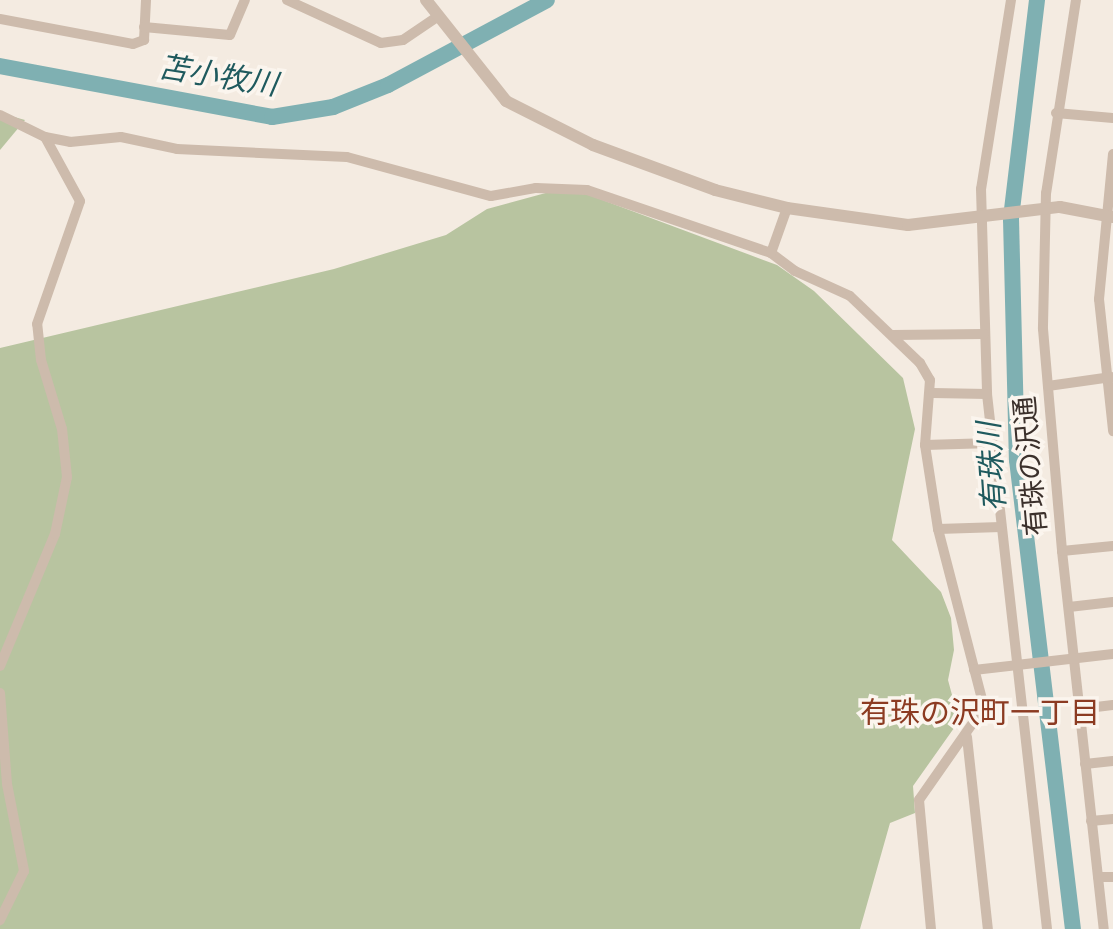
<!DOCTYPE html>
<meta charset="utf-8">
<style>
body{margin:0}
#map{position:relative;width:1113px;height:929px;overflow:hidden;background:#f4ebe1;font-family:Karla,"Noto Sans JP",sans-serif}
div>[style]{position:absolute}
.green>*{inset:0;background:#b8c4a0}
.river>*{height:16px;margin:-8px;padding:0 8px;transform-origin:8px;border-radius:8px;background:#7fb0b2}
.minor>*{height:10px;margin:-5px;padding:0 5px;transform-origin:5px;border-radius:5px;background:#cdbbac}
.tertiary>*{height:12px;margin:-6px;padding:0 6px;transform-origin:6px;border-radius:6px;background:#cdbbac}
span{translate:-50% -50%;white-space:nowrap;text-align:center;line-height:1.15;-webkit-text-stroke:7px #fbf5ee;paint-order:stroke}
.street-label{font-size:28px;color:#3b302b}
.water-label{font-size:30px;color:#1f5a5e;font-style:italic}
.neighbourhood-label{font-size:30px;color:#8c3b22}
</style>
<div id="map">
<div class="green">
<i style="clip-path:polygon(0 113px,25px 120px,0 150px)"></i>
<i style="clip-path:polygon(553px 191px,581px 192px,777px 265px,814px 291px,903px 378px,915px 429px,892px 540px,941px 592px,951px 618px,954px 650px,948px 680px,959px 721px,913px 786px,915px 813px,890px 823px,860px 929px,0 929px,0 348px,334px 269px,446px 235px,487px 209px)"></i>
</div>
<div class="river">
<i style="left:1037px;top:0;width:221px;rotate:96.8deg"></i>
<i style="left:1011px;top:219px;width:241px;rotate:88.6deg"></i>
<i style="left:1017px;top:460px;width:472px;rotate:83.2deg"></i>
<i style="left:0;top:66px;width:277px;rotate:10.6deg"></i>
<i style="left:272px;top:117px;width:62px;rotate:-9.3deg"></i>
<i style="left:333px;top:107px;width:59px;rotate:-21.8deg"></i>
<i style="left:388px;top:85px;width:180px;rotate:-28.1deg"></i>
</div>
<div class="minor">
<i style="left:287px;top:0;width:103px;rotate:24.6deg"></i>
<i style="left:381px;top:43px;width:22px;rotate:-8deg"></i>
<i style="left:403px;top:40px;width:41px;rotate:-34.1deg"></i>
<i style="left:1011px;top:0;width:191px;rotate:99deg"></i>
<i style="left:981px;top:189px;width:205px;rotate:88.3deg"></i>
<i style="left:987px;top:394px;width:538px;rotate:83.6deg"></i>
<i style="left:1076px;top:0;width:195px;rotate:98.8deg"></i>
<i style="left:1046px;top:193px;width:136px;rotate:91.3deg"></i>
<i style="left:1043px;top:329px;width:223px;rotate:85.1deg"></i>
<i style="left:1062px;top:551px;width:380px;rotate:83.7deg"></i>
<i style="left:0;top:19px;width:135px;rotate:10.6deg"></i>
<i style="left:133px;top:44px;width:12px;rotate:-20deg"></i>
<i style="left:144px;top:40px;width:40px;rotate:-87.1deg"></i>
<i style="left:144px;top:27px;width:86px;rotate:5.3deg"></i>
<i style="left:230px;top:35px;width:38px;rotate:-67deg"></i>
<i style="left:1056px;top:113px;width:57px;rotate:5deg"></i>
<i style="left:0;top:115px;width:50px;rotate:26.1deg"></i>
<i style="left:45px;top:137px;width:25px;rotate:11deg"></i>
<i style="left:70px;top:142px;width:51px;rotate:-5.6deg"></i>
<i style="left:121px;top:137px;width:57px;rotate:12.1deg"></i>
<i style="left:177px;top:149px;width:170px;rotate:2.7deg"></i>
<i style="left:347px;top:157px;width:149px;rotate:15.2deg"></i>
<i style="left:491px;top:196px;width:46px;rotate:-10.1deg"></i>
<i style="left:536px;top:188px;width:51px;rotate:2.2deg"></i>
<i style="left:587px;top:190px;width:194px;rotate:18.9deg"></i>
<i style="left:771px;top:253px;width:30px;rotate:37deg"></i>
<i style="left:795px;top:271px;width:60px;rotate:24.4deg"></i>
<i style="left:850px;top:296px;width:97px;rotate:43.7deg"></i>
<i style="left:920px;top:363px;width:20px;rotate:60deg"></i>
<i style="left:930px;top:380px;width:65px;rotate:94.4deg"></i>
<i style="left:925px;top:445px;width:85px;rotate:81.2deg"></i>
<i style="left:938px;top:529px;width:184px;rotate:75.5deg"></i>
<i style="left:984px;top:707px;width:113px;rotate:125deg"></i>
<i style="left:919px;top:800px;width:130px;rotate:84.7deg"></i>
<i style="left:1113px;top:154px;width:146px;rotate:95.5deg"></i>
<i style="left:1099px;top:299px;width:133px;rotate:83.9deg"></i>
<i style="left:771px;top:253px;width:48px;rotate:-70.4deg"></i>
<i style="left:893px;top:335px;width:91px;rotate:-0.6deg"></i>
<i style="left:1048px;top:386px;width:64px;rotate:-8.1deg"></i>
<i style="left:933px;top:393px;width:54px;rotate:1.1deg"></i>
<i style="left:925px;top:445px;width:67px;rotate:-1.7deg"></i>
<i style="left:938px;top:529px;width:63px;rotate:-1.8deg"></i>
<i style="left:1062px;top:551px;width:51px;rotate:-5.6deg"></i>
<i style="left:1069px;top:607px;width:44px;rotate:-6.5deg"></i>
<i style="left:0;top:666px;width:143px;rotate:-67.4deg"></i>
<i style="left:55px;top:534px;width:58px;rotate:-78.1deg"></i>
<i style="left:67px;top:477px;width:48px;rotate:-95.9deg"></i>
<i style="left:62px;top:429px;width:72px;rotate:-106.9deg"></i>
<i style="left:41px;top:360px;width:36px;rotate:-96deg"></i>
<i style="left:37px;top:324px;width:130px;rotate:-70.7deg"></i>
<i style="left:80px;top:201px;width:73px;rotate:-118.7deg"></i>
<i style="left:974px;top:670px;width:140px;rotate:-6.6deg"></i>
<i style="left:0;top:693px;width:91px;rotate:85.6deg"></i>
<i style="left:7px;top:784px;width:89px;rotate:78.9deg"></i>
<i style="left:24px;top:871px;width:55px;rotate:116.1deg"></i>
<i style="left:1080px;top:709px;width:33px;rotate:-7deg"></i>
<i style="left:967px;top:737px;width:193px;rotate:83.8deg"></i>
<i style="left:1085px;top:764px;width:28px;rotate:-6deg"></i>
<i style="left:1091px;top:821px;width:22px;rotate:-5deg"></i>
<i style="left:1098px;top:877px;width:15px"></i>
</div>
<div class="tertiary">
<i style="left:426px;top:0;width:129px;rotate:51.6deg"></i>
<i style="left:506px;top:101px;width:97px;rotate:26.8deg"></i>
<i style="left:593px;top:145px;width:130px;rotate:20.2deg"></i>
<i style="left:715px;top:190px;width:74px;rotate:14deg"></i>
<i style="left:787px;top:208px;width:122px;rotate:8deg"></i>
<i style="left:908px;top:225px;width:153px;rotate:-6.8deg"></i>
<i style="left:1060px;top:207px;width:54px;rotate:10.7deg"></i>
</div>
<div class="street-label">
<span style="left:1031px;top:466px;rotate:-95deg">有珠の沢通</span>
</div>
<div class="water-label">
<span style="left:218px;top:76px;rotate:9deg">苫小牧川</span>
<span style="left:992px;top:467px;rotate:-94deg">有珠川</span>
</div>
<div class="neighbourhood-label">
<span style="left:980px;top:713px">有珠の沢町一丁目</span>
</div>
</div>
